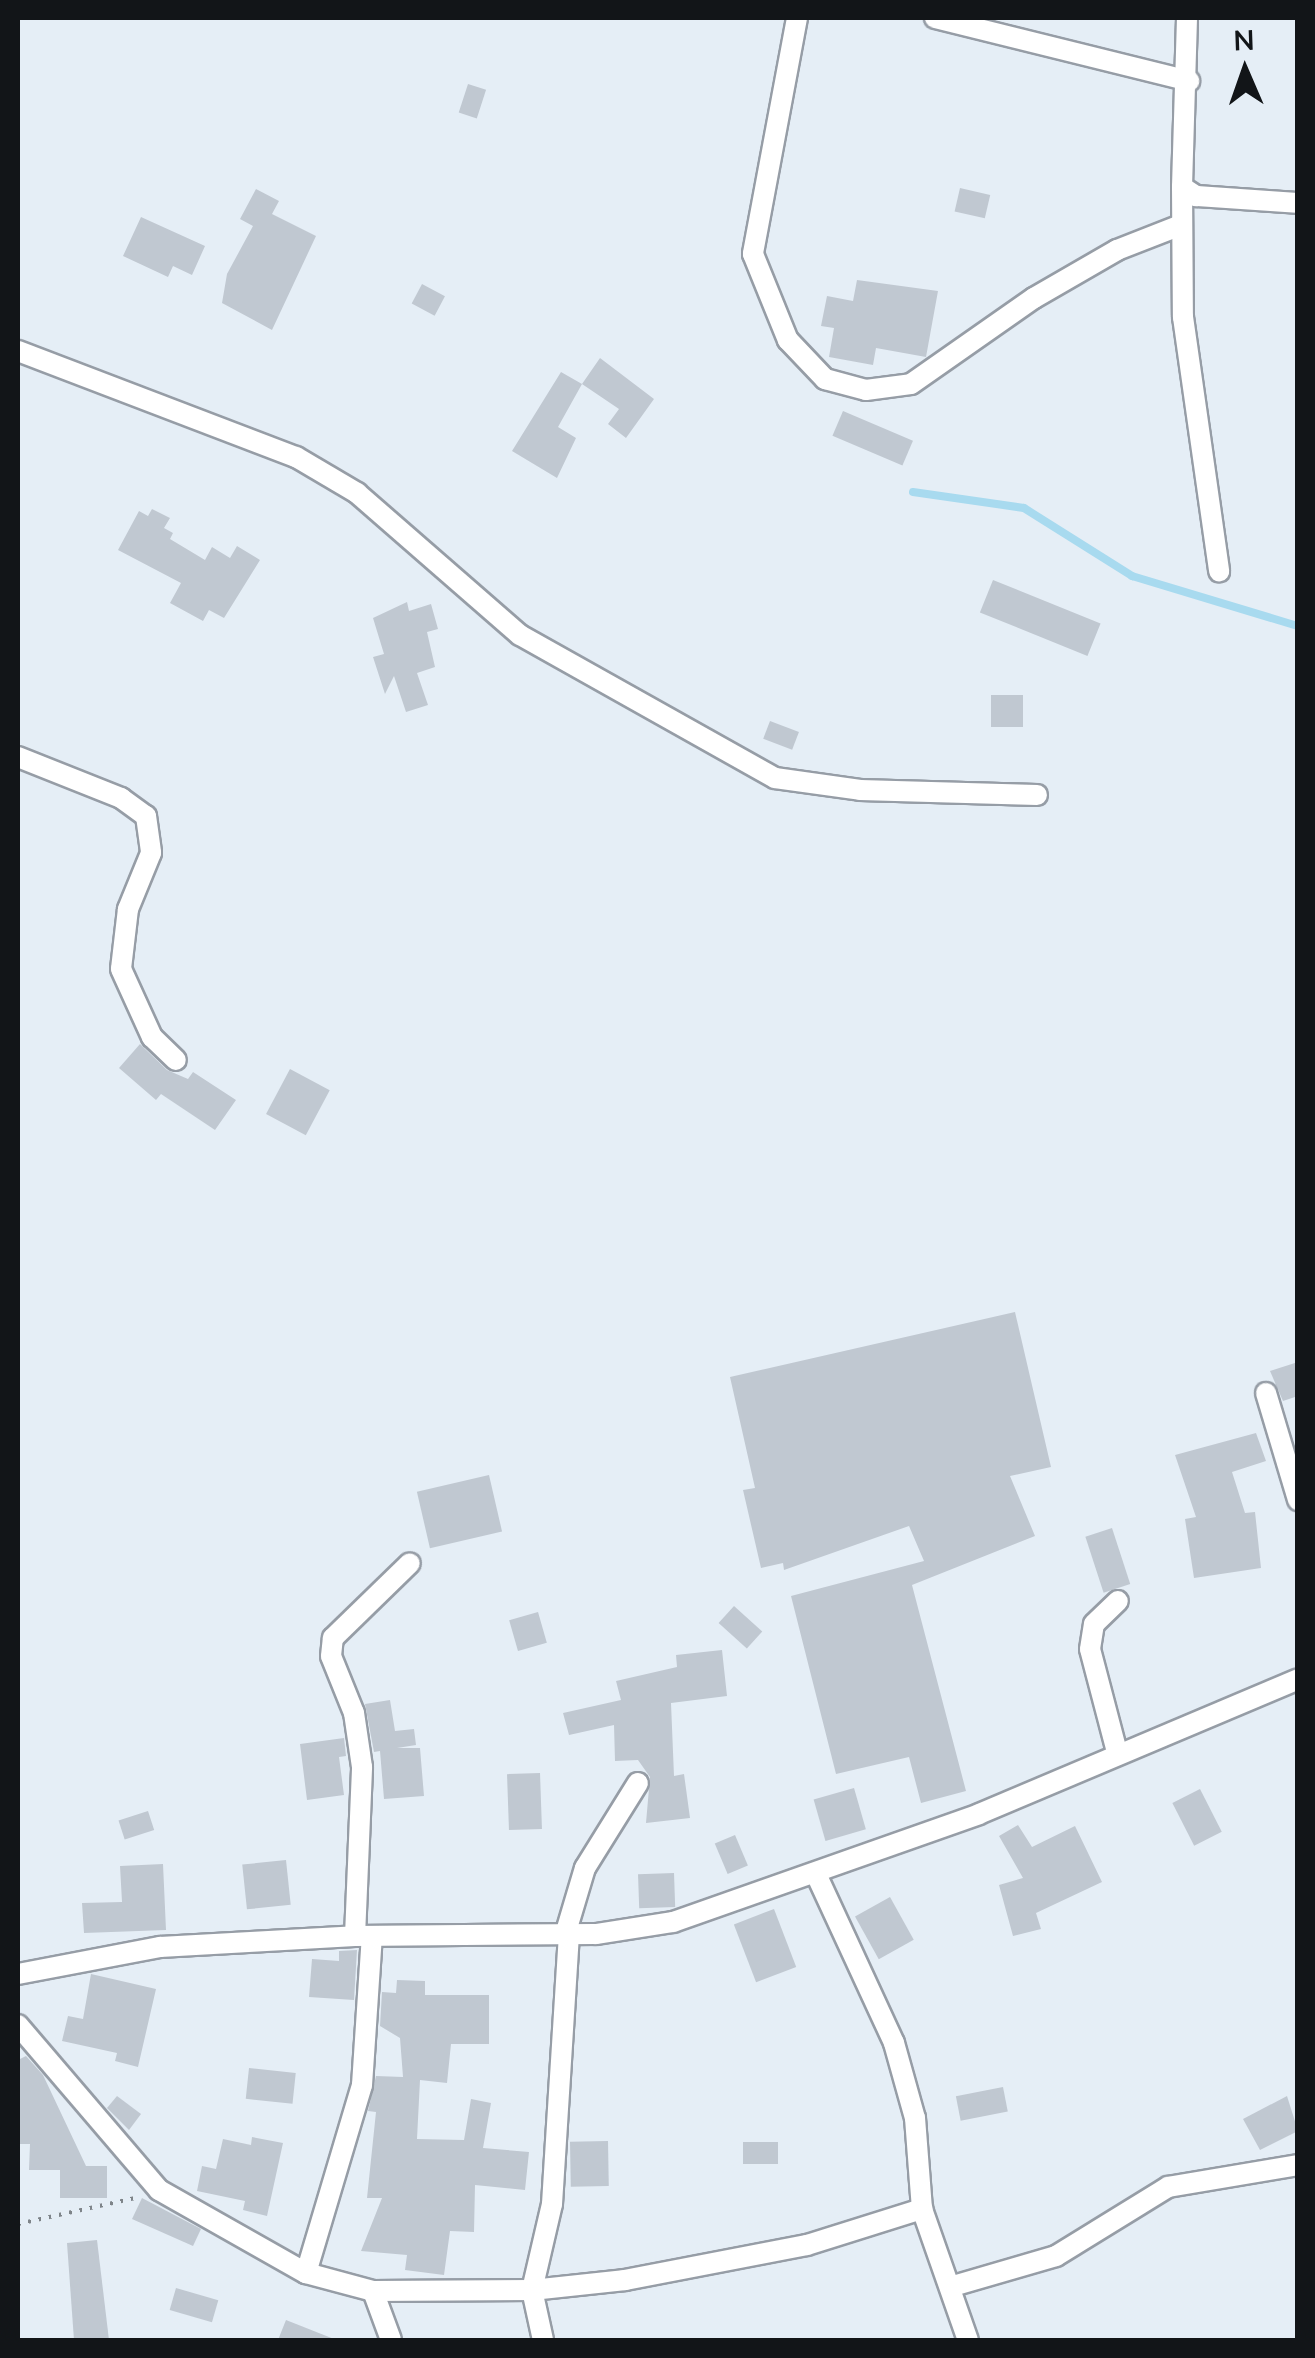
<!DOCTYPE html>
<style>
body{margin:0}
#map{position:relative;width:1315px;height:2358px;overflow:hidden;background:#e5eef6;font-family:Mulish,sans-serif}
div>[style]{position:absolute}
.stream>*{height:8px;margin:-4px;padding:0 4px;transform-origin:4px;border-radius:4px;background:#a8daef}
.building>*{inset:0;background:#c0c8d1;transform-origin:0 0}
.path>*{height:4px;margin-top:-2px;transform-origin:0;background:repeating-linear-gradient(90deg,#7e8489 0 2.5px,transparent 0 10.5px)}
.roads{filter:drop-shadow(2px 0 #969da6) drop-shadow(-2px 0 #969da6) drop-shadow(0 2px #969da6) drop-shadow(0 -2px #969da6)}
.minor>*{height:20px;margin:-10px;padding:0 10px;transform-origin:10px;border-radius:10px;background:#fff}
span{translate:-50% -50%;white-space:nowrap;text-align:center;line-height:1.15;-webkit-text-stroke:10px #e5eef6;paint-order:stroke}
.frame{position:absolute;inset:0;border:20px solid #121518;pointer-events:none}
.north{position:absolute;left:1195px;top:20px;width:100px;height:100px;-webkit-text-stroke:8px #e5eef6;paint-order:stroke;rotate:358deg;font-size:28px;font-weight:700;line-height:40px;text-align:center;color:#121518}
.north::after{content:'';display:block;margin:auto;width:35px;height:45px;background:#121518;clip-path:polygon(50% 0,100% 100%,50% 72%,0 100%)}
</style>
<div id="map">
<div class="stream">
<i style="left:913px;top:492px;width:112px;rotate:8.2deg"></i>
<i style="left:1024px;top:508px;width:128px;rotate:32.2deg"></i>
<i style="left:1132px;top:576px;width:173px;rotate:16.8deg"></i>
</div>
<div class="building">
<i style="left:468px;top:84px;width:19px;height:30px;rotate:18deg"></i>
<i style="left:960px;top:188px;width:31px;height:24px;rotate:13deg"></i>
<i style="clip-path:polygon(256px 189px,279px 201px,272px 214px,316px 236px,272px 330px,222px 303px,227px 274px,253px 226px,240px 219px)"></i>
<i style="clip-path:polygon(141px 217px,205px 246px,192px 275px,173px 266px,168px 277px,123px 256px)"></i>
<i style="clip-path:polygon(857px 280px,938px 291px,926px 357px,876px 348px,873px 365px,829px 357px,834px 328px,821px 326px,827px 296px,853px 301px)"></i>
<i style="left:422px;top:284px;width:26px;height:22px;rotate:28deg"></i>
<i style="clip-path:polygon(600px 358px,654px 399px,626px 438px,608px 424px,619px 409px,582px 384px)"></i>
<i style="clip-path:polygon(561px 372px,582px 384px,558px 427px,576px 438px,557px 478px,512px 451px)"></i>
<i style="left:843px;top:411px;width:76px;height:27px;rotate:23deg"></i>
<i style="clip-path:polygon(152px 509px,170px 518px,164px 528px,173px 533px,170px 539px,205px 560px,212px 547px,230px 558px,237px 546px,260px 560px,224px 618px,209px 610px,203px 621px,170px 603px,181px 583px,118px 550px,139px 511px,148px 516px)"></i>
<i style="left:993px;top:580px;width:116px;height:35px;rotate:22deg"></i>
<i style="clip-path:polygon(407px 602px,409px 611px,431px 604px,438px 629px,427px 632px,435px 667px,417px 673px,428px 705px,406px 712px,394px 676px,385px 694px,373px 657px,384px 654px,373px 618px)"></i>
<i style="left:991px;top:695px;width:32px;height:32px"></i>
<i style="left:770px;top:721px;width:31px;height:19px;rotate:21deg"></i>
<i style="clip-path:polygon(140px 1044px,167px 1070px,188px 1079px,193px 1072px,236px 1100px,215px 1130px,161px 1094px,156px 1100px,119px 1068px)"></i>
<i style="left:290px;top:1069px;width:45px;height:51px;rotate:28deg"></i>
<i style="clip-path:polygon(1015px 1312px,1051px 1467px,1010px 1476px,1035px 1536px,912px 1585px,966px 1791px,921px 1803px,909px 1757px,836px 1774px,791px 1596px,924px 1561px,909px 1526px,784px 1570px,783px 1563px,761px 1568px,743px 1490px,755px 1488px,730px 1377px)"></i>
<i style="clip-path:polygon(1298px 1362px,1298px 1396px,1283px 1401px,1270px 1371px)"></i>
<i style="clip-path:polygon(1256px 1433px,1266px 1461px,1232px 1472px,1245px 1513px,1255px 1512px,1261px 1568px,1194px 1578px,1185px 1519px,1196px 1517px,1175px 1455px)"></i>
<i style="left:489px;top:1475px;width:58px;height:74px;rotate:77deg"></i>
<i style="left:1112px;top:1528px;width:59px;height:28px;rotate:72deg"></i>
<i style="left:734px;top:1606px;width:38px;height:23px;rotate:42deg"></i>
<i style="left:538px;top:1612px;width:32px;height:30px;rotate:74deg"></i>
<i style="clip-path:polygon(722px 1650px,727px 1696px,671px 1703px,674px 1776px,684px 1774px,690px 1818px,646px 1823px,650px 1777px,638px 1760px,615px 1761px,614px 1725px,569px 1735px,563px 1713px,621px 1700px,616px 1681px,677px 1667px,676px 1655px)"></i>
<i style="clip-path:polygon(390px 1700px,395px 1731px,414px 1729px,416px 1745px,397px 1748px,420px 1748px,424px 1796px,384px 1799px,380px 1751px,374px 1752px,365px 1704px)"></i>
<i style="clip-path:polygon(344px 1738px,346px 1756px,339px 1757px,344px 1795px,307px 1800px,300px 1744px)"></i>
<i style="left:540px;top:1773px;width:56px;height:33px;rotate:88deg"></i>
<i style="left:854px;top:1788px;width:43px;height:42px;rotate:74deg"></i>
<i style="left:1200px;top:1789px;width:48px;height:31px;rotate:63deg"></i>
<i style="left:148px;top:1811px;width:20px;height:31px;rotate:72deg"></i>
<i style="clip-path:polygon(1018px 1825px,1032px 1847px,1075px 1826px,1102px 1882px,1036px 1913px,1041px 1929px,1013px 1936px,999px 1885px,1023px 1878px,999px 1836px)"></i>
<i style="left:735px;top:1835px;width:33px;height:22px;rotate:67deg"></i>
<i style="left:286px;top:1860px;width:45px;height:44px;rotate:84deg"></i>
<i style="clip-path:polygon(163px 1864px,166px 1930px,84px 1933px,82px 1903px,122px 1902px,120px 1866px)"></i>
<i style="left:674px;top:1873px;width:34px;height:36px;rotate:88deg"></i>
<i style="left:890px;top:1897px;width:49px;height:40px;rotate:61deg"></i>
<i style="left:774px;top:1909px;width:62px;height:43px;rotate:69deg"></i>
<i style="clip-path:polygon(357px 1950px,354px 2000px,309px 1997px,312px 1959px,339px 1961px,339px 1951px)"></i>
<i style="clip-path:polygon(91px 1974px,156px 1989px,138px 2067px,115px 2061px,117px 2053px,62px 2041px,68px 2016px,83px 2019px)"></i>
<i style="clip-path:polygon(397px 1980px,425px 1981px,425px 1995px,489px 1995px,489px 2044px,451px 2044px,447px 2083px,420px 2080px,417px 2139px,464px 2140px,471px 2099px,491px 2103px,483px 2148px,529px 2152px,525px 2190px,475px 2185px,474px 2232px,450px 2231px,444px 2275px,405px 2270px,407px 2255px,361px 2251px,382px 2198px,367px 2198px,376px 2112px,368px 2111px,376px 2076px,403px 2077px,400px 2038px,380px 2026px,382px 1992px,396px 1993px)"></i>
<i style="clip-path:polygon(26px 2056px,43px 2075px,86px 2166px,107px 2166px,107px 2198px,60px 2198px,60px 2170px,29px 2170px,30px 2144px,19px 2144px,18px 2060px)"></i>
<i style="left:249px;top:2068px;width:47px;height:31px;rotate:6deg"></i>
<i style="left:1003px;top:2087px;width:25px;height:48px;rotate:79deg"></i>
<i style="clip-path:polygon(117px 2096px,141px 2114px,129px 2130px,107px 2108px)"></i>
<i style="clip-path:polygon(1287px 2096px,1298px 2131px,1260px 2150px,1243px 2119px)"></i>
<i style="clip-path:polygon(252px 2137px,283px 2143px,267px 2216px,243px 2210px,245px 2201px,197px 2191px,202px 2166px,216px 2169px,223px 2139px,251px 2145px)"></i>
<i style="left:608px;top:2141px;width:45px;height:38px;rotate:89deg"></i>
<i style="left:778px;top:2142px;width:22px;height:35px;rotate:90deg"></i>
<i style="clip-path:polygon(142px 2198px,201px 2229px,193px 2246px,132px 2219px)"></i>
<i style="clip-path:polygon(97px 2240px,109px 2340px,74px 2340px,67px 2243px)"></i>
<i style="left:176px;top:2288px;width:44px;height:23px;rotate:16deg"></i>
<i style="clip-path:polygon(286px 2320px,334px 2339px,334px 2340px,278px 2340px)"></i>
</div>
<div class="path">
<i style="left:18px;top:2224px;width:120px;rotate:-12.5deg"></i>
</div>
<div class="roads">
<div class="minor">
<i style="left:797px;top:18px;width:240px;rotate:100.6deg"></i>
<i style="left:753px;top:254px;width:93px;rotate:67.9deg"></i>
<i style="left:788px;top:340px;width:54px;rotate:46.5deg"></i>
<i style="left:825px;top:379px;width:42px;rotate:15deg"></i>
<i style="left:866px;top:390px;width:45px;rotate:-7.6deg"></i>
<i style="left:911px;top:384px;width:150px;rotate:-35deg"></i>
<i style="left:1034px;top:298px;width:96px;rotate:-30deg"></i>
<i style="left:1117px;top:250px;width:69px;rotate:-21.3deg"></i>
<i style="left:935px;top:18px;width:262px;rotate:13.9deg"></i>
<i style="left:1187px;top:18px;width:169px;rotate:91.7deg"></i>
<i style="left:1182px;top:187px;width:17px;rotate:33deg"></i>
<i style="left:1196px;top:196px;width:102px;rotate:3.9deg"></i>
<i style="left:1182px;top:187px;width:130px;rotate:89.6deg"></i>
<i style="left:1183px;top:317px;width:257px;rotate:81.9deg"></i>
<i style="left:18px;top:351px;width:298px;rotate:20.9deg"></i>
<i style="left:296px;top:457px;width:71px;rotate:30.5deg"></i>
<i style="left:357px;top:493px;width:216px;rotate:41.1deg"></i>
<i style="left:520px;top:635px;width:292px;rotate:29.3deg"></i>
<i style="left:775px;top:778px;width:86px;rotate:8deg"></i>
<i style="left:860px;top:790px;width:177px;rotate:1.6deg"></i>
<i style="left:18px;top:757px;width:111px;rotate:21.7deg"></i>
<i style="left:121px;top:798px;width:31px;rotate:36deg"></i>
<i style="left:146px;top:816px;width:37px;rotate:82deg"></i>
<i style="left:151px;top:853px;width:61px;rotate:112.3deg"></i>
<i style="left:128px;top:909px;width:60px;rotate:96.7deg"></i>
<i style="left:121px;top:969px;width:75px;rotate:65.5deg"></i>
<i style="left:152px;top:1037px;width:33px;rotate:44deg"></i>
<i style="left:1266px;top:1393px;width:112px;rotate:73.3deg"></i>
<i style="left:1117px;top:1752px;width:106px;rotate:-104.7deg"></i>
<i style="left:1090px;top:1649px;width:25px;rotate:-81deg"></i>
<i style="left:1094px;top:1624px;width:33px;rotate:-44deg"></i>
<i style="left:816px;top:1874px;width:186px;rotate:65.2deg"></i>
<i style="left:894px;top:2043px;width:78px;rotate:74.4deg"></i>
<i style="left:915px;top:2118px;width:91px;rotate:85.6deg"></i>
<i style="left:922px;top:2209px;width:139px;rotate:70.7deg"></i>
<i style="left:565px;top:1935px;width:70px;rotate:-73.4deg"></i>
<i style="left:585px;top:1868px;width:100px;rotate:-58.1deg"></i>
<i style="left:355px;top:1936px;width:169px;rotate:-87.6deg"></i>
<i style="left:362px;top:1767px;width:55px;rotate:-98.4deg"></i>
<i style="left:354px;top:1713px;width:61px;rotate:-112deg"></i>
<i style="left:331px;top:1656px;width:18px;rotate:-84deg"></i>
<i style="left:333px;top:1638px;width:107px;rotate:-44.2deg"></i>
<i style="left:18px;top:1974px;width:145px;rotate:-10.8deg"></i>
<i style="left:160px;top:1947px;width:195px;rotate:-3.2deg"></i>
<i style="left:355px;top:1936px;width:241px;rotate:-0.5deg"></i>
<i style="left:596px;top:1934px;width:78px;rotate:-8.9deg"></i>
<i style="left:673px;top:1922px;width:324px;rotate:-19.4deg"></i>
<i style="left:979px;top:1814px;width:346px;rotate:-22.9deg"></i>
<i style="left:18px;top:2025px;width:217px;rotate:49.5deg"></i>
<i style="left:159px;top:2190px;width:169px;rotate:29.5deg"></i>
<i style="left:306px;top:2273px;width:69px;rotate:15deg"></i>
<i style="left:373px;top:2291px;width:159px;rotate:-0.4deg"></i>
<i style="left:532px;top:2290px;width:94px;rotate:-6.1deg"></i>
<i style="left:625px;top:2280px;width:185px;rotate:-10.9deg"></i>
<i style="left:807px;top:2245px;width:121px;rotate:-17.4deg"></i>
<i style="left:306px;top:2273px;width:196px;rotate:-73.4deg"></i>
<i style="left:362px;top:2085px;width:149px;rotate:-86.2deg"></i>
<i style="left:953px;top:2286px;width:107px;rotate:-16.2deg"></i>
<i style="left:1056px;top:2256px;width:132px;rotate:-31.6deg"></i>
<i style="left:1168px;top:2187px;width:132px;rotate:-9.6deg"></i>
<i style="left:373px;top:2291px;width:52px;rotate:69.8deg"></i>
<i style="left:543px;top:2340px;width:51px;rotate:-102.4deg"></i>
<i style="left:532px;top:2290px;width:88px;rotate:-76.9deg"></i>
<i style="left:552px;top:2204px;width:270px;rotate:-86.4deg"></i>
</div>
</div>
<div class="frame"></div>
<div class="north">N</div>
</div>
